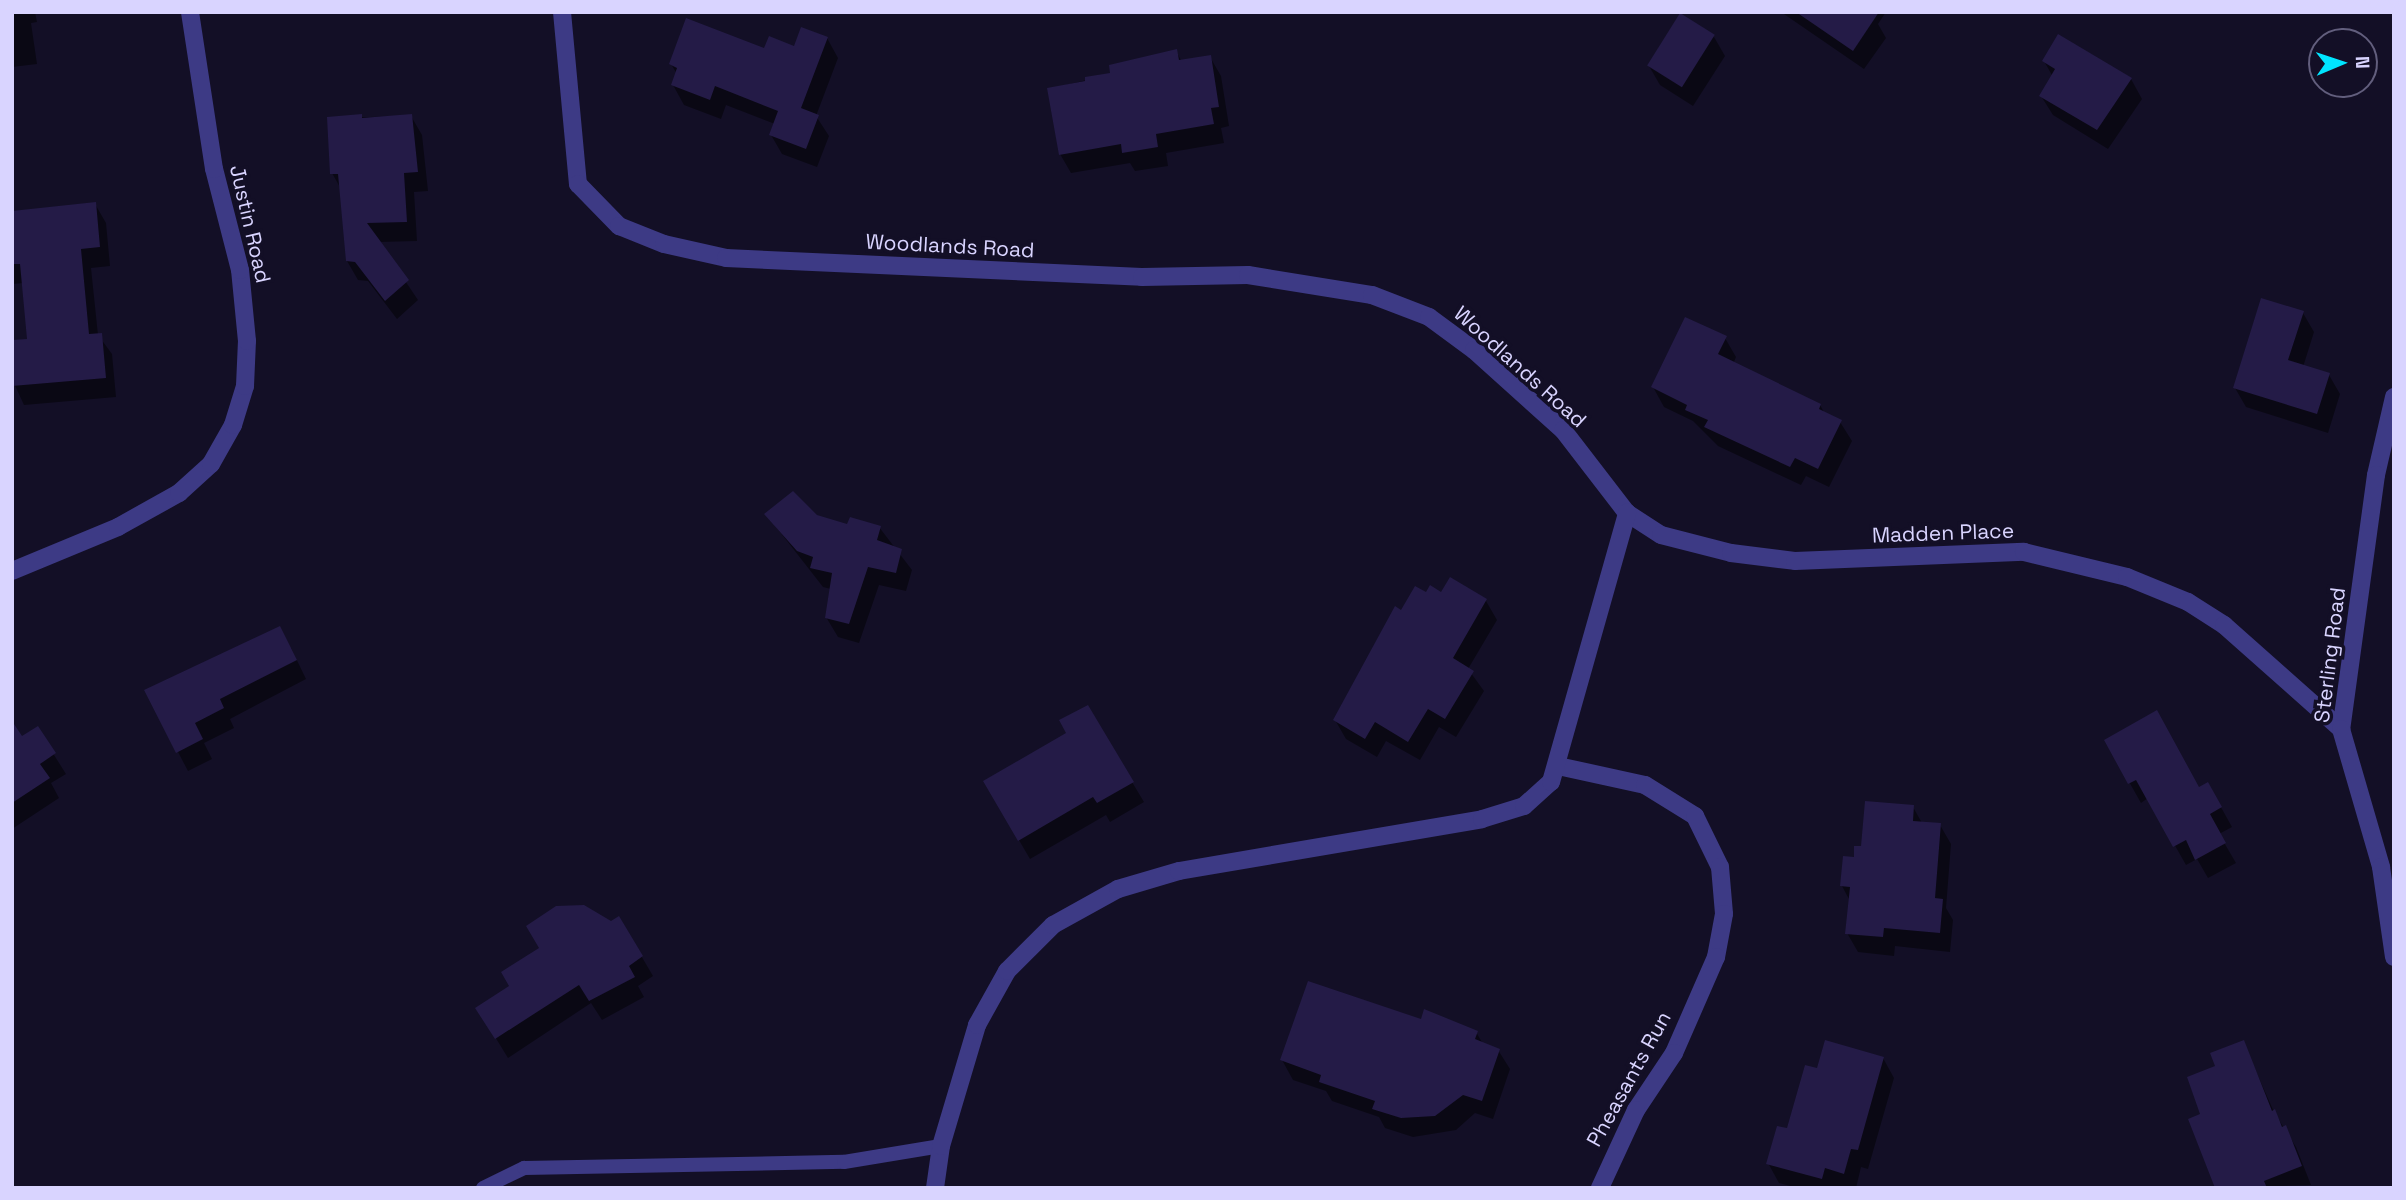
<!DOCTYPE html>
<style>
body{margin:0}
#map{position:relative;width:2406px;height:1200px;overflow:hidden;background:#130f26;font-family:"Space Grotesk",sans-serif}
div>[style]{position:absolute}
.shadow>*{inset:0;background:#0007}
.building>*{inset:0;background:#241b47;transform-origin:0 0}
.service>*{height:14px;margin:-7px;padding:0 7px;transform-origin:7px;border-radius:7px;background:#3d3a85}
.minor>*{height:18px;margin:-9px;padding:0 9px;transform-origin:9px;border-radius:9px;background:#3d3a85}
span{translate:-50% -50%;white-space:nowrap;text-align:center;line-height:1.15;-webkit-text-stroke:7px #130f26;paint-order:stroke}
.street-label{font-size:21px;color:#d9d4ff}
.frame{position:absolute;inset:0;border:14px solid #d9d4ff;pointer-events:none}
.north{position:absolute;left:2308px;top:28px;width:70px;height:70px;box-sizing:border-box;background:#130f26;border:2px solid #625e7d;border-radius:50%;rotate:88deg;font-size:19px;font-weight:700;line-height:28px;text-align:center;color:#d9d4ff}
.north::after{content:'';display:block;margin:auto;width:24px;height:32px;background:#00e5ff;clip-path:polygon(50% 0,100% 100%,50% 72%,0 100%)}
</style>
<div id="map">
<div class="shadow">
<i style="clip-path:polygon(12px 12px,35px 12px,37px 22px,31px 23px,37px 64px,12px 67px)"></i>
<i style="clip-path:polygon(1781px 12px,1886px 12px,1878px 24px,1886px 38px,1864px 69px)"></i>
<i style="clip-path:polygon(1714px 37px,1725px 56px,1693px 106px,1660px 85px,1649px 66px)"></i>
<i style="clip-path:polygon(827px 38px,838px 58px,816px 116px,829px 136px,817px 167px,782px 154px,771px 135px,775px 124px,726px 105px,721px 119px,684px 105px,673px 85px,677px 74px,671px 64px,795px 48px)"></i>
<i style="clip-path:polygon(1176px 51px,1182px 62px,1210px 57px,1221px 76px,1229px 126px,1221px 128px,1224px 143px,1166px 153px,1168px 166px,1135px 171px,1130px 163px,1071px 173px,1060px 154px,1049px 89px,1112px 74px)"></i>
<i style="clip-path:polygon(2044px 61px,2131px 79px,2142px 99px,2108px 149px,2053px 115px,2041px 96px,2053px 77px)"></i>
<i style="clip-path:polygon(411px 116px,422px 135px,428px 191px,414px 192px,417px 241px,379px 242px,418px 300px,397px 319px,368px 281px,358px 280px,347px 261px,341px 189px,332px 173px,329px 118px)"></i>
<i style="clip-path:polygon(95px 204px,106px 223px,110px 266px,91px 268px,98px 335px,112px 354px,116px 397px,24px 405px,12px 379px,29px 340px,24px 283px,12px 284px,12px 212px)"></i>
<i style="clip-path:polygon(2303px 313px,2314px 332px,2303px 367px,2329px 375px,2340px 394px,2328px 433px,2246px 407px,2235px 388px)"></i>
<i style="clip-path:polygon(1725px 338px,1736px 357px,1733px 364px,1820px 405px,1825px 414px,1840px 422px,1852px 441px,1829px 487px,1806px 476px,1801px 485px,1718px 446px,1693px 421px,1664px 407px,1653px 387px)"></i>
<i style="clip-path:polygon(766px 514px,816px 516px,848px 526px,879px 527px,912px 570px,906px 591px,879px 585px,859px 643px,838px 637px,826px 617px,831px 589px,823px 587px)"></i>
<i style="clip-path:polygon(1426px 594px,1486px 601px,1497px 620px,1468px 669px,1484px 691px,1456px 737px,1439px 727px,1420px 760px,1386px 741px,1377px 757px,1346px 739px,1335px 720px,1401px 612px)"></i>
<i style="clip-path:polygon(291px 648px,306px 679px,230px 719px,234px 728px,204px 743px,212px 759px,188px 771px,146px 691px)"></i>
<i style="clip-path:polygon(1087px 707px,1144px 802px,1110px 822px,1106px 815px,1030px 859px,985px 782px,1068px 733px)"></i>
<i style="clip-path:polygon(37px 728px,66px 774px,51px 783px,59px 798px,12px 829px,12px 729px,21px 739px)"></i>
<i style="clip-path:polygon(2106px 741px,2199px 789px,2208px 784px,2232px 827px,2219px 834px,2236px 863px,2208px 878px,2197px 859px,2186px 865px,2148px 798px,2141px 803px)"></i>
<i style="clip-path:polygon(1913px 807px,1922px 823px,1940px 825px,1951px 844px,1946px 908px,1953px 920px,1950px 952px,1895px 946px,1894px 956px,1858px 952px,1847px 933px,1850px 901px,1842px 886px,1863px 848px)"></i>
<i style="clip-path:polygon(619px 918px,653px 976px,638px 986px,644px 997px,602px 1020px,591px 1003px,508px 1058px,489px 1027px)"></i>
<i style="clip-path:polygon(1423px 1022px,1476px 1032px,1483px 1044px,1498px 1050px,1510px 1069px,1493px 1119px,1475px 1113px,1456px 1130px,1413px 1137px,1385px 1128px,1379px 1117px,1332px 1101px,1326px 1091px,1293px 1080px,1282px 1060px)"></i>
<i style="clip-path:polygon(2243px 1042px,2274px 1112px,2296px 1147px,2311px 1185px,2217px 1188px,2202px 1115px,2218px 1067px)"></i>
<i style="clip-path:polygon(1883px 1058px,1894px 1078px,1868px 1169px,1861px 1167px,1856px 1188px,1798px 1188px,1779px 1183px,1768px 1163px,1788px 1130px)"></i>
</div>
<div class="building">
<i style="clip-path:polygon(1796px 12px,1879px 12px,1853px 51px)"></i>
<i style="left:1680px;top:13px;width:41px;height:62px;rotate:32deg"></i>
<i style="clip-path:polygon(686px 18px,764px 48px,769px 36px,794px 46px,801px 27px,828px 37px,801px 108px,819px 115px,806px 149px,769px 135px,778px 111px,715px 86px,710px 100px,671px 85px,677px 68px,669px 64px)"></i>
<i style="clip-path:polygon(2058px 34px,2132px 78px,2097px 130px,2039px 96px,2055px 69px,2042px 61px)"></i>
<i style="clip-path:polygon(1177px 49px,1179px 60px,1211px 55px,1219px 107px,1211px 108px,1214px 124px,1156px 134px,1158px 147px,1122px 153px,1121px 144px,1059px 155px,1047px 88px,1085px 81px,1085px 77px,1110px 73px,1109px 65px)"></i>
<i style="clip-path:polygon(362px 114px,362px 118px,412px 114px,418px 172px,404px 173px,407px 222px,367px 223px,409px 280px,385px 301px,355px 262px,346px 261px,338px 174px,330px 174px,327px 117px)"></i>
<i style="clip-path:polygon(96px 202px,100px 247px,81px 249px,89px 334px,102px 333px,106px 378px,12px 386px,12px 340px,27px 339px,20px 264px,12px 264px,12px 211px)"></i>
<i style="clip-path:polygon(2261px 298px,2304px 311px,2288px 360px,2330px 373px,2317px 414px,2233px 388px)"></i>
<i style="clip-path:polygon(1685px 317px,1727px 336px,1718px 354px,1821px 404px,1819px 409px,1842px 420px,1818px 469px,1795px 458px,1790px 467px,1704px 427px,1708px 420px,1685px 410px,1687px 405px,1651px 387px)"></i>
<i style="clip-path:polygon(793px 491px,817px 515px,847px 524px,850px 517px,881px 526px,877px 540px,902px 549px,896px 573px,868px 567px,849px 624px,825px 618px,832px 573px,810px 568px,813px 557px,797px 551px,764px 514px)"></i>
<i style="clip-path:polygon(1450px 577px,1487px 599px,1453px 658px,1474px 671px,1445px 719px,1428px 709px,1408px 742px,1375px 722px,1365px 739px,1333px 720px,1395px 606px,1401px 610px,1415px 586px,1426px 592px,1430px 585px,1441px 592px)"></i>
<i style="clip-path:polygon(280px 626px,297px 660px,220px 699px,224px 708px,195px 723px,203px 739px,176px 753px,144px 690px)"></i>
<i style="clip-path:polygon(1088px 705px,1134px 782px,1097px 803px,1093px 797px,1018px 841px,983px 781px,1066px 733px,1059px 720px)"></i>
<i style="clip-path:polygon(2157px 710px,2199px 787px,2208px 782px,2222px 807px,2210px 814px,2226px 843px,2195px 860px,2186px 840px,2173px 847px,2136px 780px,2128px 784px,2104px 740px)"></i>
<i style="clip-path:polygon(12px 721px,22px 736px,38px 726px,56px 753px,40px 764px,50px 778px,12px 803px)"></i>
<i style="clip-path:polygon(1865px 801px,1914px 805px,1913px 821px,1941px 823px,1935px 898px,1943px 899px,1940px 933px,1884px 928px,1883px 937px,1845px 934px,1850px 887px,1840px 886px,1843px 856px,1854px 857px,1854px 846px,1861px 846px)"></i>
<i style="clip-path:polygon(584px 905px,611px 921px,619px 916px,643px 956px,629px 966px,635px 977px,589px 1001px,579px 985px,495px 1039px,475px 1008px,509px 986px,501px 972px,539px 948px,526px 926px,556px 906px)"></i>
<i style="clip-path:polygon(1308px 981px,1421px 1019px,1424px 1009px,1478px 1031px,1475px 1039px,1500px 1049px,1482px 1101px,1463px 1095px,1435px 1116px,1401px 1118px,1372px 1109px,1375px 1101px,1319px 1082px,1321px 1075px,1280px 1060px)"></i>
<i style="clip-path:polygon(1825px 1040px,1884px 1057px,1858px 1150px,1851px 1149px,1844px 1174px,1825px 1168px,1822px 1179px,1766px 1164px,1777px 1126px,1787px 1128px,1805px 1065px,1817px 1068px)"></i>
<i style="clip-path:polygon(2244px 1040px,2272px 1111px,2275px 1109px,2282px 1127px,2286px 1125px,2302px 1166px,2264px 1181px,2267px 1188px,2215px 1188px,2188px 1119px,2200px 1114px,2187px 1077px,2215px 1066px,2210px 1053px)"></i>
</div>
<div class="service">
<i style="left:483px;top:1188px;width:46px;rotate:-26deg"></i>
<i style="left:524px;top:1168px;width:320px;rotate:-1.1deg"></i>
<i style="left:844px;top:1162px;width:98px;rotate:-9.4deg"></i>
</div>
<div class="minor">
<i style="left:562px;top:12px;width:173px;rotate:84.7deg"></i>
<i style="left:578px;top:184px;width:59px;rotate:45.7deg"></i>
<i style="left:619px;top:226px;width:48px;rotate:21.8deg"></i>
<i style="left:664px;top:244px;width:64px;rotate:12.7deg"></i>
<i style="left:726px;top:258px;width:416px;rotate:2.6deg"></i>
<i style="left:1142px;top:277px;width:106px;rotate:-1.1deg"></i>
<i style="left:1248px;top:275px;width:126px;rotate:9.2deg"></i>
<i style="left:1372px;top:295px;width:61px;rotate:21.1deg"></i>
<i style="left:1429px;top:317px;width:56px;rotate:36.3deg"></i>
<i style="left:1474px;top:350px;width:120px;rotate:42deg"></i>
<i style="left:1563px;top:430px;width:105px;rotate:52.4deg"></i>
<i style="left:1627px;top:513px;width:40px;rotate:32.9deg"></i>
<i style="left:1661px;top:535px;width:72px;rotate:14.4deg"></i>
<i style="left:1731px;top:553px;width:64px;rotate:7.1deg"></i>
<i style="left:1795px;top:561px;width:229px;rotate:-2.3deg"></i>
<i style="left:2024px;top:552px;width:106px;rotate:13.6deg"></i>
<i style="left:2127px;top:577px;width:66px;rotate:22.3deg"></i>
<i style="left:2188px;top:602px;width:43px;rotate:32.6deg"></i>
<i style="left:2224px;top:625px;width:157px;rotate:41.6deg"></i>
<i style="left:2394px;top:397px;width:80px;rotate:103deg"></i>
<i style="left:2376px;top:475px;width:256px;rotate:97.8deg"></i>
<i style="left:2341px;top:729px;width:144px;rotate:73.8deg"></i>
<i style="left:2381px;top:867px;width:91px;rotate:81.8deg"></i>
<i style="left:12px;top:571px;width:115px;rotate:-22.5deg"></i>
<i style="left:118px;top:527px;width:70px;rotate:-29.1deg"></i>
<i style="left:179px;top:493px;width:43px;rotate:-42.2deg"></i>
<i style="left:211px;top:464px;width:45px;rotate:-60.6deg"></i>
<i style="left:233px;top:425px;width:41px;rotate:-72.9deg"></i>
<i style="left:245px;top:386px;width:45px;rotate:-87.5deg"></i>
<i style="left:247px;top:341px;width:71px;rotate:-95.6deg"></i>
<i style="left:240px;top:270px;width:104px;rotate:-104.4deg"></i>
<i style="left:214px;top:169px;width:159px;rotate:-98.7deg"></i>
<i style="left:1558px;top:766px;width:89px;rotate:12.3deg"></i>
<i style="left:1645px;top:785px;width:59px;rotate:31.8deg"></i>
<i style="left:1695px;top:816px;width:57px;rotate:63.9deg"></i>
<i style="left:1720px;top:867px;width:47px;rotate:85.1deg"></i>
<i style="left:1724px;top:914px;width:44px;rotate:100.5deg"></i>
<i style="left:1716px;top:957px;width:105px;rotate:113.6deg"></i>
<i style="left:1674px;top:1053px;width:69px;rotate:123.7deg"></i>
<i style="left:1636px;top:1110px;width:86px;rotate:114.8deg"></i>
<i style="left:935px;top:1188px;width:42px;rotate:-81.9deg"></i>
<i style="left:941px;top:1146px;width:126px;rotate:-73.4deg"></i>
<i style="left:977px;top:1025px;width:62px;rotate:-60.9deg"></i>
<i style="left:1007px;top:971px;width:65px;rotate:-45deg"></i>
<i style="left:1053px;top:925px;width:74px;rotate:-29deg"></i>
<i style="left:1118px;top:889px;width:64px;rotate:-16.4deg"></i>
<i style="left:1179px;top:871px;width:307px;rotate:-9.7deg"></i>
<i style="left:1482px;top:819px;width:44px;rotate:-17.2deg"></i>
<i style="left:1524px;top:806px;width:36px;rotate:-42deg"></i>
<i style="left:1551px;top:782px;width:280px;rotate:-74.2deg"></i>
</div>
<div class="street-label">
<span style="left:250px;top:224px;rotate:77deg">Justin Road</span>
<span style="left:950px;top:246px;rotate:3deg">Woodlands Road</span>
<span style="left:1520px;top:367px;rotate:42deg">Woodlands Road</span>
<span style="left:1943px;top:533px;rotate:-2deg">Madden Place</span>
<span style="left:2330px;top:655px;rotate:-83deg">Sterling Road</span>
<span style="left:1629px;top:1079px;rotate:-61deg">Pheasants Run</span>
</div>
<div class="frame"></div>
<div class="north">N</div>
</div>
